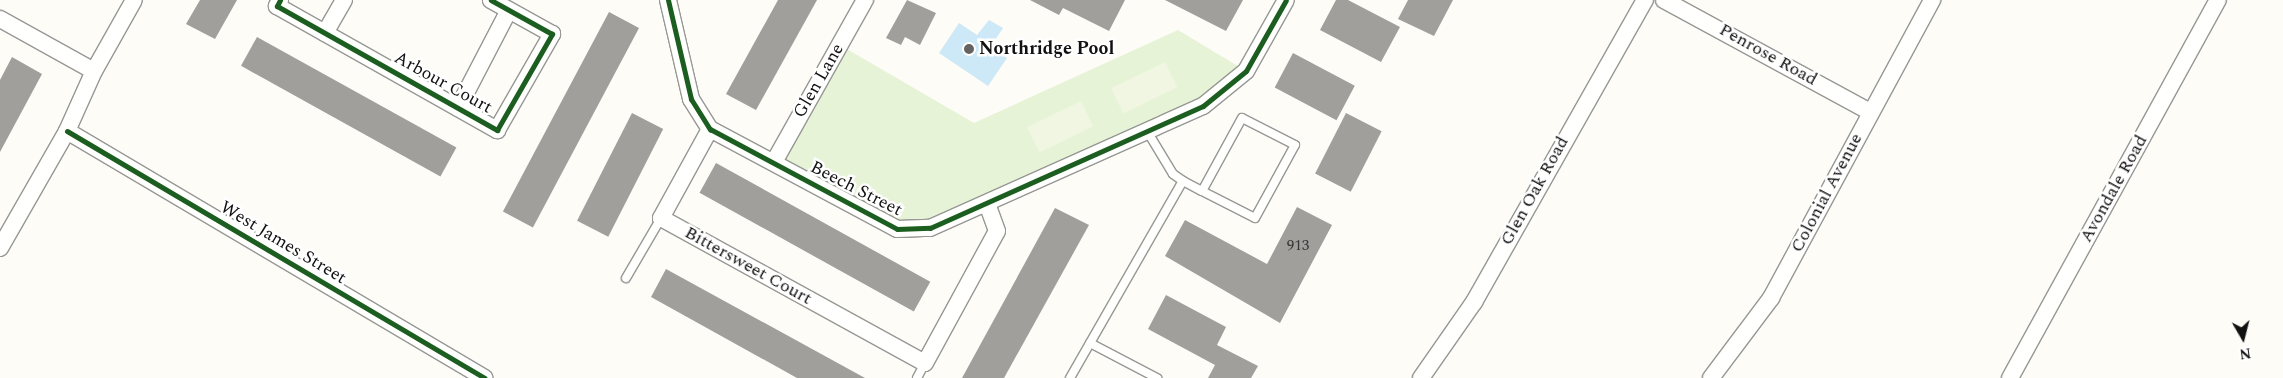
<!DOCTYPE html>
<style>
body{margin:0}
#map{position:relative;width:2283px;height:378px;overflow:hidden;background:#fdfcf7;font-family:Spectral,serif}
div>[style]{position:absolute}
.green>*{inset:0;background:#e7f3d7}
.pitch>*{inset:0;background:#f0f6e1;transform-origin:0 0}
.water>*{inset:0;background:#cde8f7}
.building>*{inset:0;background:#a19f9c;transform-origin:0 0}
.roads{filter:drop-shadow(1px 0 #979795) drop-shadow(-1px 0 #979795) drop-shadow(0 1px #979795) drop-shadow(0 -1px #979795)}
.service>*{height:8px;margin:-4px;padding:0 4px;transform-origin:4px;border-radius:4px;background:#fffffe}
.minor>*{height:16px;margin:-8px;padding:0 8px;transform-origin:8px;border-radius:8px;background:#fffffe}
.cycleway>*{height:5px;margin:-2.5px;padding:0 2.5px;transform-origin:2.5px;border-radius:2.5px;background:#1b5e20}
.dots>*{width:14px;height:14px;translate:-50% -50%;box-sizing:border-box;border:2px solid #fff;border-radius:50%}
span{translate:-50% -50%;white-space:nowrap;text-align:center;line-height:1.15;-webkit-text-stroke:5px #fff;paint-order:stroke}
.number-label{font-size:15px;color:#353434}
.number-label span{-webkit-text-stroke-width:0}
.poi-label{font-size:18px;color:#111;font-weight:700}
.left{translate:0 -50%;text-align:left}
.street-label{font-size:18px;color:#111}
.north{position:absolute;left:2218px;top:313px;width:50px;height:50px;-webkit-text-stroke:4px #fff;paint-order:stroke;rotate:172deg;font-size:14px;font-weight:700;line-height:20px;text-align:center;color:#111}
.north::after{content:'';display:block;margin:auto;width:18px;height:22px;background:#111;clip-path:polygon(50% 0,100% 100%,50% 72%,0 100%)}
</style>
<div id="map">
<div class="green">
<i style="clip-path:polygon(1178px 30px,1246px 71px,1203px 106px,930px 228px,897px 229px,774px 162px,840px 45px,974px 123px)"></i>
</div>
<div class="pitch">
<i style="left:1165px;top:62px;width:28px;height:60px;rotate:64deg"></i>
<i style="left:1081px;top:101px;width:28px;height:60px;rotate:64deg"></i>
</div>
<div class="water">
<i style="clip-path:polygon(989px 20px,1003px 28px,991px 46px,1007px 58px,988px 86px,939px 53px,959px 23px,977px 35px)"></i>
</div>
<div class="building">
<i style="clip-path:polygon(200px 0,237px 0,215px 39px,186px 24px)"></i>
<i style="clip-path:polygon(778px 0,817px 0,756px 110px,726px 94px)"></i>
<i style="clip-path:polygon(907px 0,936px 13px,920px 45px,905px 37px,901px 45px,886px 38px)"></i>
<i style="clip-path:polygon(1030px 0,1125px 0,1109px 31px,1063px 8px,1059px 15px)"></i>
<i style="clip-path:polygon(1165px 0,1243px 0,1226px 31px)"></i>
<i style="clip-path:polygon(1336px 0,1348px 0,1400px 27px,1381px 62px,1320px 30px)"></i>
<i style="clip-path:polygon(1408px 0,1453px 0,1434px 36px,1398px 19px)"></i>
<i style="left:609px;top:12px;width:34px;height:226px;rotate:28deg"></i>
<i style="left:257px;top:37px;width:228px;height:33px;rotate:29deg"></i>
<i style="left:1293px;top:53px;width:70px;height:39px;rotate:28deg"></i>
<i style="clip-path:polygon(12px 57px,42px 74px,0 152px,0 80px)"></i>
<i style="left:632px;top:113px;width:35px;height:121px;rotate:27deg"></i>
<i style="left:1346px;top:113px;width:40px;height:68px;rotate:27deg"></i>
<i style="left:716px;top:163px;width:245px;height:34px;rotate:29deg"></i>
<i style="clip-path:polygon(1297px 207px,1332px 225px,1280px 323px,1165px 256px,1185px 220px,1267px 264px)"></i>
<i style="clip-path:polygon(1055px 208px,1089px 225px,1004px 378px,962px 378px)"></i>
<i style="clip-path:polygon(666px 269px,865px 378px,797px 378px,651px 297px)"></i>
<i style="clip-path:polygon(1166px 295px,1226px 327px,1217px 345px,1258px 366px,1251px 378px,1208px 378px,1215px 365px,1148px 329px)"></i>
</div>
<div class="roads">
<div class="service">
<i style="left:1147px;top:131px;width:50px;rotate:58.8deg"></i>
<i style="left:1173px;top:174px;width:12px;rotate:35deg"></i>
<i style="left:1183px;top:181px;width:21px;rotate:28deg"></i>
<i style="left:1202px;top:191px;width:59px;rotate:27deg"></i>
<i style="left:1255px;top:218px;width:83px;rotate:-61.3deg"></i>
<i style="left:1295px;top:145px;width:59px;rotate:-153deg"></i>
<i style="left:1242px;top:118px;width:83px;rotate:118.7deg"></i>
<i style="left:626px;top:278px;width:69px;rotate:-59.7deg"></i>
<i style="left:1090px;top:343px;width:76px;rotate:27.6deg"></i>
<i style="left:917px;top:378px;width:17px;rotate:-62deg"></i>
<i style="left:1070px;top:378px;width:227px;rotate:-60.2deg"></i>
</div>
<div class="minor">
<i style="left:280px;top:0;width:7px;rotate:117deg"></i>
<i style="left:277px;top:6px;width:253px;rotate:29.4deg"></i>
<i style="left:497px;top:130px;width:111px;rotate:-60.2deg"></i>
<i style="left:552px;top:34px;width:70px;rotate:-150.9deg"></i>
<i style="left:668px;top:0;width:102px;rotate:76.9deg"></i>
<i style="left:691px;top:99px;width:36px;rotate:58deg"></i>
<i style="left:710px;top:129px;width:212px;rotate:28.1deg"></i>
<i style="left:897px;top:229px;width:33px;rotate:-2deg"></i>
<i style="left:930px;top:228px;width:299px;rotate:-24.1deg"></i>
<i style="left:1203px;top:106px;width:55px;rotate:-39.1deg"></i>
<i style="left:1246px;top:71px;width:81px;rotate:-60.6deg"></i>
<i style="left:1664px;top:0;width:234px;rotate:28.5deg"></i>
<i style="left:0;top:19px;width:107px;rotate:29deg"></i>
<i style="left:325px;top:33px;width:38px;rotate:-60deg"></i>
<i style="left:458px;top:108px;width:110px;rotate:-62.5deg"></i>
<i style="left:710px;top:129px;width:102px;rotate:118.8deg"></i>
<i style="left:661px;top:218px;width:301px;rotate:28.8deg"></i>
<i style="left:925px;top:363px;width:150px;rotate:-61.4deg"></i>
<i style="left:997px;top:231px;width:29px;rotate:-110deg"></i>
<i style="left:67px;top:131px;width:485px;rotate:30.6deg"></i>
<i style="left:774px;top:162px;width:186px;rotate:-60.7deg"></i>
<i style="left:0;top:248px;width:135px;rotate:-60.2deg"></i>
<i style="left:67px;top:131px;width:66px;rotate:-65.8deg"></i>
<i style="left:94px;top:71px;width:81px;rotate:-60.6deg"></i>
<i style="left:1421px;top:378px;width:93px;rotate:-55.1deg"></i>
<i style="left:1474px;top:302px;width:347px;rotate:-60.5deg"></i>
<i style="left:1711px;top:378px;width:100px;rotate:-53.1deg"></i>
<i style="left:1771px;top:298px;width:339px;rotate:-61.6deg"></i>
<i style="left:2010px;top:378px;width:431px;rotate:-61.2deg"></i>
</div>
</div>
<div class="cycleway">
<i style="left:280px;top:0;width:7px;rotate:117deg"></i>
<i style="left:277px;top:6px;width:253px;rotate:29.4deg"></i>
<i style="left:497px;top:130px;width:111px;rotate:-60.2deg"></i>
<i style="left:552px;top:34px;width:70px;rotate:-150.9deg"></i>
<i style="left:668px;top:0;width:102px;rotate:76.9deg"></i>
<i style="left:691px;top:99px;width:36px;rotate:58deg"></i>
<i style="left:710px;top:129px;width:212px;rotate:28.1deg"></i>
<i style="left:897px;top:229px;width:33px;rotate:-2deg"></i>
<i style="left:930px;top:228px;width:299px;rotate:-24.1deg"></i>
<i style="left:1203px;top:106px;width:55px;rotate:-39.1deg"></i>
<i style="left:1246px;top:71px;width:81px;rotate:-60.6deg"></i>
<i style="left:67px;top:131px;width:485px;rotate:30.6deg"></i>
</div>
<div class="dots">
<i style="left:969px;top:49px;background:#646362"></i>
</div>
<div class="number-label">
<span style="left:1298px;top:246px">913</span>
</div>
<div class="poi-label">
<span class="left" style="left:979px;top:49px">Northridge Pool</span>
</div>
<div class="street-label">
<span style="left:1768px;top:55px;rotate:29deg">Penrose Road</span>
<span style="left:819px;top:81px;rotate:-60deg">Glen Lane</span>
<span style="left:443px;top:83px;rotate:29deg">Arbour Court</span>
<span style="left:856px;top:189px;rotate:27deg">Beech Street</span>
<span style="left:2114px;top:189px;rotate:-61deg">Avondale Road</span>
<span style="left:1535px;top:191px;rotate:-61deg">Glen Oak Road</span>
<span style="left:1827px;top:193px;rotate:-62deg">Colonial Avenue</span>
<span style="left:283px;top:243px;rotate:31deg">West James Street</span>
<span style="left:748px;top:266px;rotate:29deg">Bittersweet Court</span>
</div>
<div class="north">N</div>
</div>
